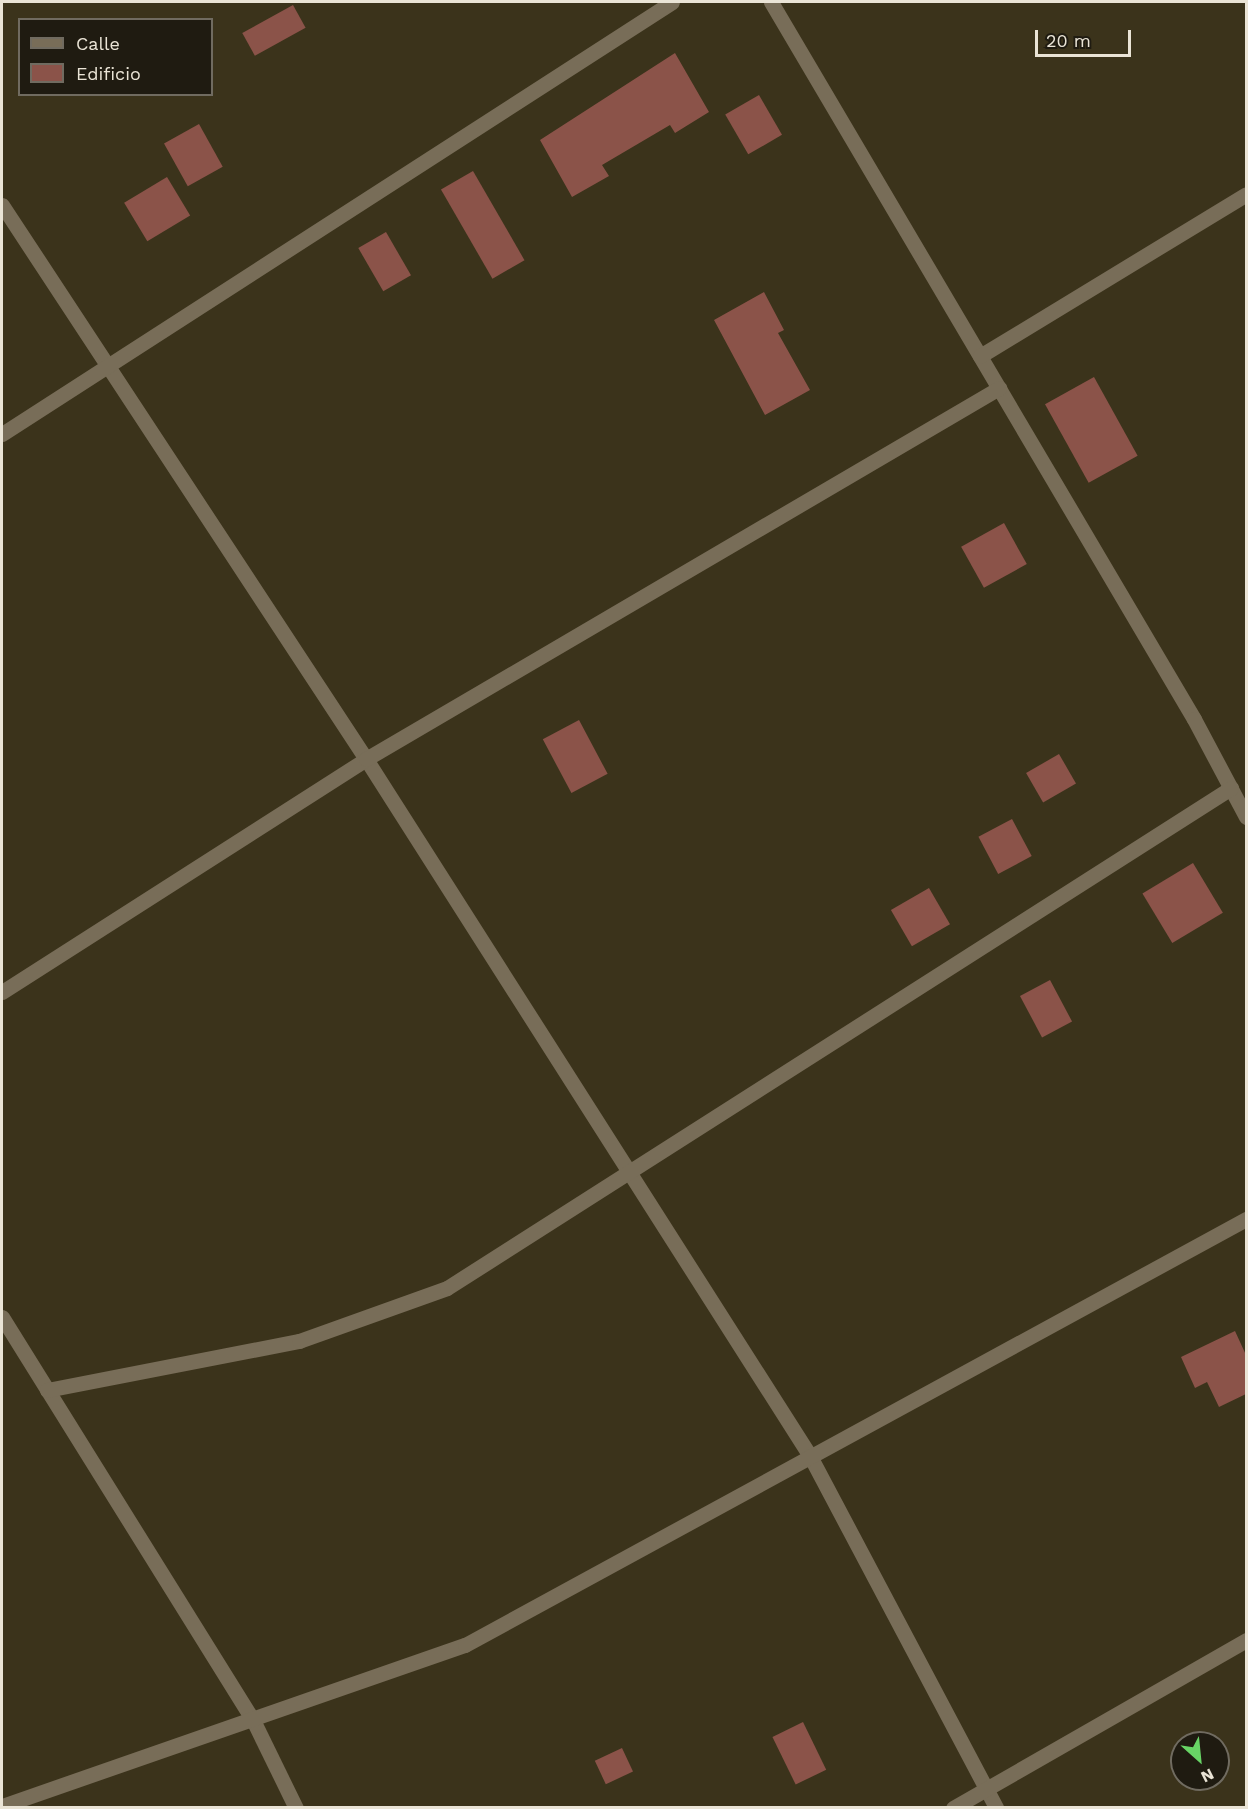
<!DOCTYPE html>
<style>
body{margin:0}
#map{position:relative;width:1248px;height:1809px;overflow:hidden;background:#3b331b;font-family:"Work Sans",sans-serif}
div>[style]{position:absolute}
.building>*{inset:0;background:#8b5349;transform-origin:0 0}
.minor>*{height:15px;margin:-7.5px;padding:0 7.5px;transform-origin:7.5px;border-radius:7.5px;background:#786d58}
span{translate:-50% -50%;white-space:nowrap;text-align:center;line-height:1.15;-webkit-text-stroke:6px #1f1b11;paint-order:stroke}
.frame{position:absolute;inset:0;border:3px solid #eae4d6;pointer-events:none}
.legend{position:absolute;left:18px;top:18px;width:195px;height:78px;box-sizing:border-box;background:#1f1b11;border:2px solid #706b60;margin:0;padding:8px 10px;list-style:none;font-size:18px;color:#eae4d6}
.legend li{display:flex;align-items:center;gap:12px;height:30px}
.legend b{width:30px;border:2px solid #706b60}
.north{position:absolute;left:1170px;top:1731px;width:60px;height:60px;box-sizing:border-box;background:#1f1b11;border:2px solid #706b60;border-radius:50%;rotate:153deg;font-size:16px;font-weight:700;line-height:24px;text-align:center;color:#eae4d6}
.north::after{content:'';display:block;margin:auto;width:21px;height:27px;background:#68d465;clip-path:polygon(50% 0,100% 100%,50% 72%,0 100%)}
.scale{position:absolute;left:1035px;top:30px;width:96px;height:27px;box-sizing:border-box;border:3px solid #eae4d6;border-top:0;padding-left:8px;font-size:18px;line-height:21px;white-space:nowrap;color:#eae4d6;-webkit-text-stroke:4px #1f1b11;paint-order:stroke}
</style>
<div id="map">
<div class="building">
<i style="left:293px;top:5px;width:26px;height:58px;rotate:61deg"></i>
<i style="clip-path:polygon(675px 53px,709px 112px,675px 133px,670px 125px,602px 165px,609px 176px,572px 197px,540px 140px)"></i>
<i style="left:759px;top:95px;width:46px;height:39px;rotate:60deg"></i>
<i style="left:199px;top:124px;width:49px;height:40px;rotate:61deg"></i>
<i style="left:473px;top:171px;width:103px;height:37px;rotate:60deg"></i>
<i style="left:167px;top:177px;width:45px;height:50px;rotate:59deg"></i>
<i style="left:386px;top:232px;width:50px;height:32px;rotate:60deg"></i>
<i style="clip-path:polygon(764px 292px,784px 330px,778px 333px,810px 390px,765px 415px,714px 320px)"></i>
<i style="left:1094px;top:377px;width:90px;height:56px;rotate:61deg"></i>
<i style="left:1004px;top:523px;width:47px;height:49px;rotate:61deg"></i>
<i style="left:579px;top:720px;width:61px;height:41px;rotate:62deg"></i>
<i style="left:1059px;top:754px;width:34px;height:38px;rotate:60deg"></i>
<i style="left:1012px;top:819px;width:42px;height:38px;rotate:62deg"></i>
<i style="left:1193px;top:863px;width:58px;height:59px;rotate:59deg"></i>
<i style="left:929px;top:888px;width:42px;height:44px;rotate:60deg"></i>
<i style="left:1050px;top:980px;width:47px;height:34px;rotate:62deg"></i>
<i style="clip-path:polygon(1235px 1331px,1246px 1355px,1246px 1394px,1219px 1407px,1207px 1382px,1195px 1388px,1181px 1357px)"></i>
<i style="left:803px;top:1722px;width:53px;height:34px;rotate:64deg"></i>
<i style="left:622px;top:1748px;width:26px;height:30px;rotate:65deg"></i>
</div>
<div class="minor">
<i style="left:771px;top:2px;width:832px;rotate:59.46deg"></i>
<i style="left:1194px;top:719px;width:111px;rotate:62deg"></i>
<i style="left:2px;top:205px;width:663px;rotate:56.69deg"></i>
<i style="left:366px;top:759px;width:826px;rotate:57.5deg"></i>
<i style="left:810px;top:1456px;width:398px;rotate:62.1deg"></i>
<i style="left:980px;top:356px;width:311px;rotate:-31.3deg"></i>
<i style="left:2px;top:434px;width:797px;rotate:-32.81deg"></i>
<i style="left:2px;top:992px;width:432px;rotate:-32.6deg"></i>
<i style="left:366px;top:759px;width:734px;rotate:-30.37deg"></i>
<i style="left:2px;top:1317px;width:475px;rotate:58.1deg"></i>
<i style="left:253px;top:1720px;width:98px;rotate:64deg"></i>
<i style="left:47px;top:1390px;width:257px;rotate:-11deg"></i>
<i style="left:299px;top:1341px;width:157px;rotate:-19.7deg"></i>
<i style="left:447px;top:1288px;width:930px;rotate:-32.53deg"></i>
<i style="left:2px;top:1806px;width:490px;rotate:-19.2deg"></i>
<i style="left:465px;top:1645px;width:890px;rotate:-28.61deg"></i>
<i style="left:953px;top:1808px;width:338px;rotate:-29.8deg"></i>
</div>
<div class="frame"></div>
<ul class="legend">
<li><b style="height:8px;background:#786d58"></b>Calle</li>
<li><b style="height:16px;background:#8b5349"></b>Edificio</li>
</ul>
<div class="north">N</div>
<div class="scale">20 m</div>
</div>
